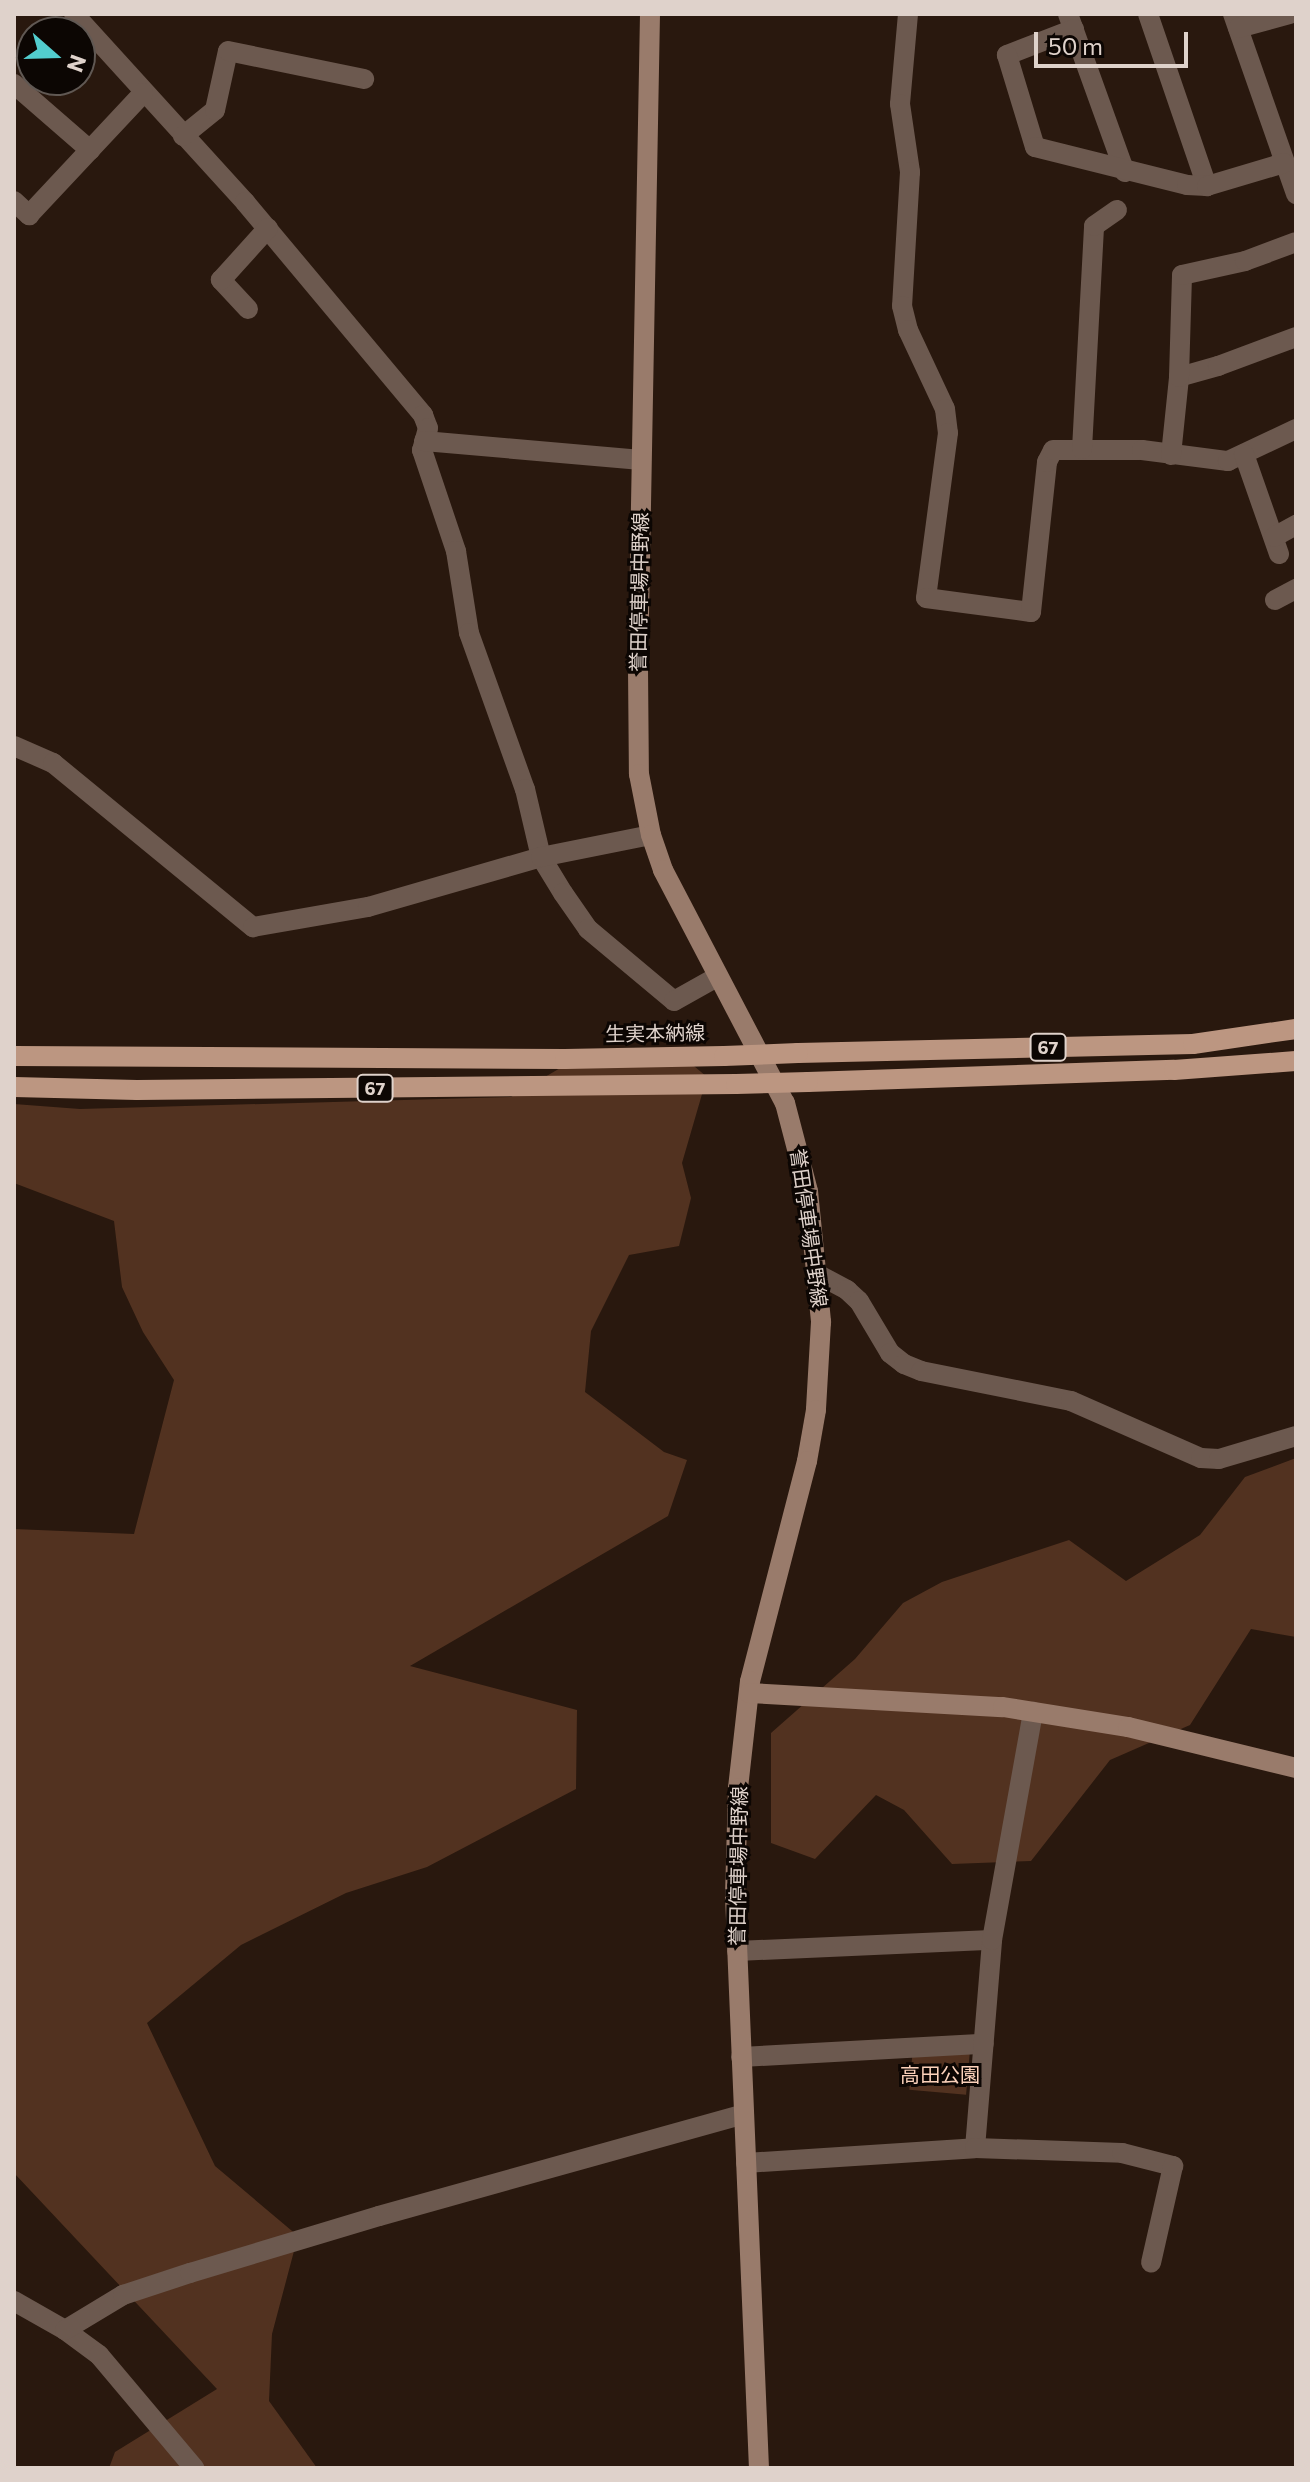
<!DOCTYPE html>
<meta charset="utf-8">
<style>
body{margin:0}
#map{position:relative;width:1310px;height:2482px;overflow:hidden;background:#29180e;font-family:Commissioner,"Noto Sans JP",sans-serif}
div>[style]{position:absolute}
.green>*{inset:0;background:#523220;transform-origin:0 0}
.street>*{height:20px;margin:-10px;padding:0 10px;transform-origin:10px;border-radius:10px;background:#6c594f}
.secondary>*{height:20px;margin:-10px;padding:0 10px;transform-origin:10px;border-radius:10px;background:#997b6b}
.primary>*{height:20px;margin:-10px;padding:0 10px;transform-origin:10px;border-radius:10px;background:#bc9681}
.primary-bridge>*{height:20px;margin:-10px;padding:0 10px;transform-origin:10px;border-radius:10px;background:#bc9681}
span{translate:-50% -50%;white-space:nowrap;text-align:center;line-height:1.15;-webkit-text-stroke:6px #0c0603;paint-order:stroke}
.shield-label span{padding:2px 6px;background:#0c0603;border:2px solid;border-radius:6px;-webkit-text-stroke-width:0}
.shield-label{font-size:18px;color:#dfd2cb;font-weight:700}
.street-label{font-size:20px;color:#dfd2cb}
.park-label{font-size:20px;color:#fcd2bb}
.frame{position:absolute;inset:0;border:16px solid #dfd2cb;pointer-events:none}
.north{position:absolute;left:16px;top:16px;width:80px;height:80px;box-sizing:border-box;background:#0c0603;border:2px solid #605853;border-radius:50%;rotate:110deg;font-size:22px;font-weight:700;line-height:32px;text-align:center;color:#dfd2cb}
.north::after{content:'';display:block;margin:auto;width:28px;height:36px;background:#52cdce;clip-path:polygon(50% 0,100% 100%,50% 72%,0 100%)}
.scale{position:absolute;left:1034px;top:32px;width:154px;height:36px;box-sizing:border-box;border:4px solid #dfd2cb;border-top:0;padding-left:10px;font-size:24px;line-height:28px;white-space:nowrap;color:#dfd2cb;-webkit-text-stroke:6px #0c0603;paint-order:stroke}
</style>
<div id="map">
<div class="green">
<i style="clip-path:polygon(675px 1050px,707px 1077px,682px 1163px,691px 1198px,679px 1246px,629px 1255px,591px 1331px,585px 1392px,664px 1452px,687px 1460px,668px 1516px,410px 1666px,577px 1710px,576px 1789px,427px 1867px,346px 1893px,241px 1945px,147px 2023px,215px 2166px,298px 2236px,272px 2334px,269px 2401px,317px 2468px,109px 2468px,115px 2452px,217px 2389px,14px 2173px,14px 1529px,134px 1534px,174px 1380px,143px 1332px,122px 1287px,114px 1221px,14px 1183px,14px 1104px,80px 1109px,511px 1097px,584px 1054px)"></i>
<i style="clip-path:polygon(1296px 1458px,1296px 1637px,1251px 1629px,1190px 1725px,1110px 1760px,1031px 1861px,952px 1864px,904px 1810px,876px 1795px,815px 1859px,771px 1843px,771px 1733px,855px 1659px,903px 1603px,942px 1582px,1069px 1540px,1126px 1581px,1200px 1535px,1245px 1477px)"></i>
<i style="left:970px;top:2050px;width:45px;height:57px;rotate:95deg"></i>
</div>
<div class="street">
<i style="left:74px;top:14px;width:254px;rotate:47.7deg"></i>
<i style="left:245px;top:202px;width:278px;rotate:50.1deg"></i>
<i style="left:423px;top:415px;width:14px;rotate:69deg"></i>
<i style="left:428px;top:428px;width:23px;rotate:105deg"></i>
<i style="left:422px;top:450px;width:107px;rotate:71.4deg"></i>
<i style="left:456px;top:551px;width:83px;rotate:81deg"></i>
<i style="left:469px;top:633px;width:166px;rotate:70.3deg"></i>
<i style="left:525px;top:789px;width:70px;rotate:76.8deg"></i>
<i style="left:541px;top:857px;width:42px;rotate:58.6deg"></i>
<i style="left:563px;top:893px;width:44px;rotate:55.2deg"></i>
<i style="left:588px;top:929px;width:112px;rotate:39.9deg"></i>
<i style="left:674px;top:1001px;width:49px;rotate:-29.2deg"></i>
<i style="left:908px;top:14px;width:90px;rotate:95.1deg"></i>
<i style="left:900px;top:104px;width:69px;rotate:81.6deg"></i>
<i style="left:910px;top:172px;width:134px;rotate:93.4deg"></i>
<i style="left:902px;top:306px;width:25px;rotate:76deg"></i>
<i style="left:908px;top:330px;width:87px;rotate:64.9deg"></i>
<i style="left:945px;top:409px;width:24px;rotate:83deg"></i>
<i style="left:948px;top:433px;width:166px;rotate:97.6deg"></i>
<i style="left:926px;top:598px;width:106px;rotate:7.6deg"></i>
<i style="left:1031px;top:612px;width:151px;rotate:-83.9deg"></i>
<i style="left:1047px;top:462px;width:13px;rotate:-63deg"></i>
<i style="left:1053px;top:450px;width:89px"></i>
<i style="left:1142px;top:450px;width:87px;rotate:7.3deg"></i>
<i style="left:1228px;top:461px;width:75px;rotate:-25.2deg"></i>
<i style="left:1068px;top:14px;width:168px;rotate:70.2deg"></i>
<i style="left:1148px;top:14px;width:182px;rotate:71.1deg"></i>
<i style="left:1233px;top:14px;width:191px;rotate:70.7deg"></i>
<i style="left:1238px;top:28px;width:54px;rotate:-15.1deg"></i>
<i style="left:1074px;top:29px;width:72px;rotate:158.8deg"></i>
<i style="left:1007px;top:55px;width:96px;rotate:73.1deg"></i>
<i style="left:1035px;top:147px;width:157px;rotate:14deg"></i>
<i style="left:1187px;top:185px;width:20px;rotate:3deg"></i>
<i style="left:1207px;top:186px;width:80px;rotate:-16.6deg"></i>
<i style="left:14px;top:84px;width:101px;rotate:41deg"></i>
<i style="left:183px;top:136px;width:41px;rotate:-39.1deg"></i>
<i style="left:215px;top:110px;width:60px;rotate:-77.6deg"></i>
<i style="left:228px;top:51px;width:139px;rotate:11.6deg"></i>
<i style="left:14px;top:201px;width:21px;rotate:43deg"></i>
<i style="left:29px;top:215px;width:167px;rotate:-46.9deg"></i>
<i style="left:248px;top:309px;width:40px;rotate:-133deg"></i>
<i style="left:221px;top:280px;width:70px;rotate:-47.9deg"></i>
<i style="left:1179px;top:377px;width:41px;rotate:-15.8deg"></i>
<i style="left:1218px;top:366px;width:83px;rotate:-20.4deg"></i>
<i style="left:424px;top:441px;width:218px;rotate:5deg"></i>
<i style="left:1082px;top:449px;width:223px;rotate:-86.9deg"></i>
<i style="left:1094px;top:226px;width:28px;rotate:-35deg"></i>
<i style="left:1244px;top:454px;width:106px;rotate:70.7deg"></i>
<i style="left:1171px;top:455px;width:78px;rotate:-84.1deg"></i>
<i style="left:1179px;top:377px;width:102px;rotate:-88.3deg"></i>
<i style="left:1182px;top:275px;width:65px;rotate:-12.5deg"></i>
<i style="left:1245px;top:261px;width:54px;rotate:-20.4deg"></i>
<i style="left:1274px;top:537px;width:25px;rotate:-29deg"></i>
<i style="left:1275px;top:600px;width:24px;rotate:-28deg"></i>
<i style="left:14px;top:746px;width:43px;rotate:23.6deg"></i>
<i style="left:53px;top:763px;width:259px;rotate:39.4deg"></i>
<i style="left:253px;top:927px;width:117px;rotate:-9.9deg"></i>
<i style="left:368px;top:907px;width:180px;rotate:-16.1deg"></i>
<i style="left:541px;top:857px;width:112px;rotate:-11.3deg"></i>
<i style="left:819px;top:1275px;width:32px;rotate:28deg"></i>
<i style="left:847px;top:1290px;width:16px;rotate:43deg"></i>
<i style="left:859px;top:1301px;width:61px;rotate:59.2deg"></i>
<i style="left:890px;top:1353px;width:18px;rotate:38deg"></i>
<i style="left:904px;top:1364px;width:18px;rotate:22deg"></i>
<i style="left:921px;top:1371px;width:153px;rotate:11.3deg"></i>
<i style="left:1071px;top:1401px;width:142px;rotate:23.7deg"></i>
<i style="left:1201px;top:1458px;width:18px;rotate:3deg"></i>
<i style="left:1219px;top:1459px;width:80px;rotate:-16.6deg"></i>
<i style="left:737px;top:1951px;width:255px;rotate:-2.5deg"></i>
<i style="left:741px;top:2057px;width:243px;rotate:-3.1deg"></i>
<i style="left:975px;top:2148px;width:209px;rotate:-85.3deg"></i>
<i style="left:992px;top:1940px;width:232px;rotate:-79.8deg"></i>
<i style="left:746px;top:2163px;width:229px;rotate:-3.7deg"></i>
<i style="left:975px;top:2148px;width:147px;rotate:1.9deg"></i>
<i style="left:1122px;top:2153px;width:53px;rotate:14.3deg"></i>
<i style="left:1173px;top:2166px;width:99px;rotate:102.8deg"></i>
<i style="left:14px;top:2301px;width:59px;rotate:29.6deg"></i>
<i style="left:65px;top:2330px;width:42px;rotate:36.3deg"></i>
<i style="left:99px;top:2355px;width:148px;rotate:49.9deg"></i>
<i style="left:65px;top:2330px;width:68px;rotate:-31.1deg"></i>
<i style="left:123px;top:2295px;width:71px;rotate:-18.2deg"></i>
<i style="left:190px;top:2273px;width:197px;rotate:-16.8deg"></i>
<i style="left:379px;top:2216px;width:379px;rotate:-15.6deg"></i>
</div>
<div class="secondary">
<i style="left:650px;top:14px;width:655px;rotate:91.05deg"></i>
<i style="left:638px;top:669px;width:105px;rotate:89.5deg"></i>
<i style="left:639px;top:774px;width:62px;rotate:78.9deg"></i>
<i style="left:651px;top:835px;width:37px;rotate:71deg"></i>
<i style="left:663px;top:870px;width:263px;rotate:62.4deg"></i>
<i style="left:785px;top:1103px;width:91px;rotate:75.4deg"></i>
<i style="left:808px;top:1191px;width:132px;rotate:84.3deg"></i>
<i style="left:821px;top:1322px;width:88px;rotate:93.3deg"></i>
<i style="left:816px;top:1410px;width:52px;rotate:100deg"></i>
<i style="left:807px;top:1461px;width:227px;rotate:104.5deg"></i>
<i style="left:750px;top:1681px;width:108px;rotate:96.4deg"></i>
<i style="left:738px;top:1788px;width:108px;rotate:91.6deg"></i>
<i style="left:735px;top:1896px;width:573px;rotate:87.6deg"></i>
<i style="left:749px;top:1693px;width:254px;rotate:3.2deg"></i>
<i style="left:1003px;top:1707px;width:127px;rotate:9.1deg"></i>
<i style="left:1128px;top:1727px;width:173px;rotate:13.7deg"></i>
</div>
<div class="primary">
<i style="left:798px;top:1053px;width:395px;rotate:-1.3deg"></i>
<i style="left:1193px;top:1044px;width:104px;rotate:-8.3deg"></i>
<i style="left:14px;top:1056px;width:551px;rotate:0.31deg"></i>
<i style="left:565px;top:1059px;width:159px;rotate:-1.1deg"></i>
<i style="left:808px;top:1082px;width:366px;rotate:-1.9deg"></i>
<i style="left:1174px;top:1070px;width:122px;rotate:-4.2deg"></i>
<i style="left:14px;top:1087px;width:123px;rotate:1.4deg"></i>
<i style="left:137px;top:1090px;width:599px;rotate:-0.57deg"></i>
</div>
<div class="primary-bridge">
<i style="left:724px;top:1056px;width:74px;rotate:-2.3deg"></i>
<i style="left:736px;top:1084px;width:72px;rotate:-1.6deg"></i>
</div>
<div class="shield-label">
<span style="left:1048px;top:1047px">67</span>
<span style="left:375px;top:1088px">67</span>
</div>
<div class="street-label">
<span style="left:639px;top:592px;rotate:-89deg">誉田停車場中野線</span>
<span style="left:655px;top:1033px;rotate:-1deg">生実本納線</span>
<span style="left:809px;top:1228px;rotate:82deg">誉田停車場中野線</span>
<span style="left:738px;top:1866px;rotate:-89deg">誉田停車場中野線</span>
</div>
<div class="park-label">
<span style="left:940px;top:2074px">高田公園</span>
</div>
<div class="frame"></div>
<div class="north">N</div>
<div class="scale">50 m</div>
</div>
